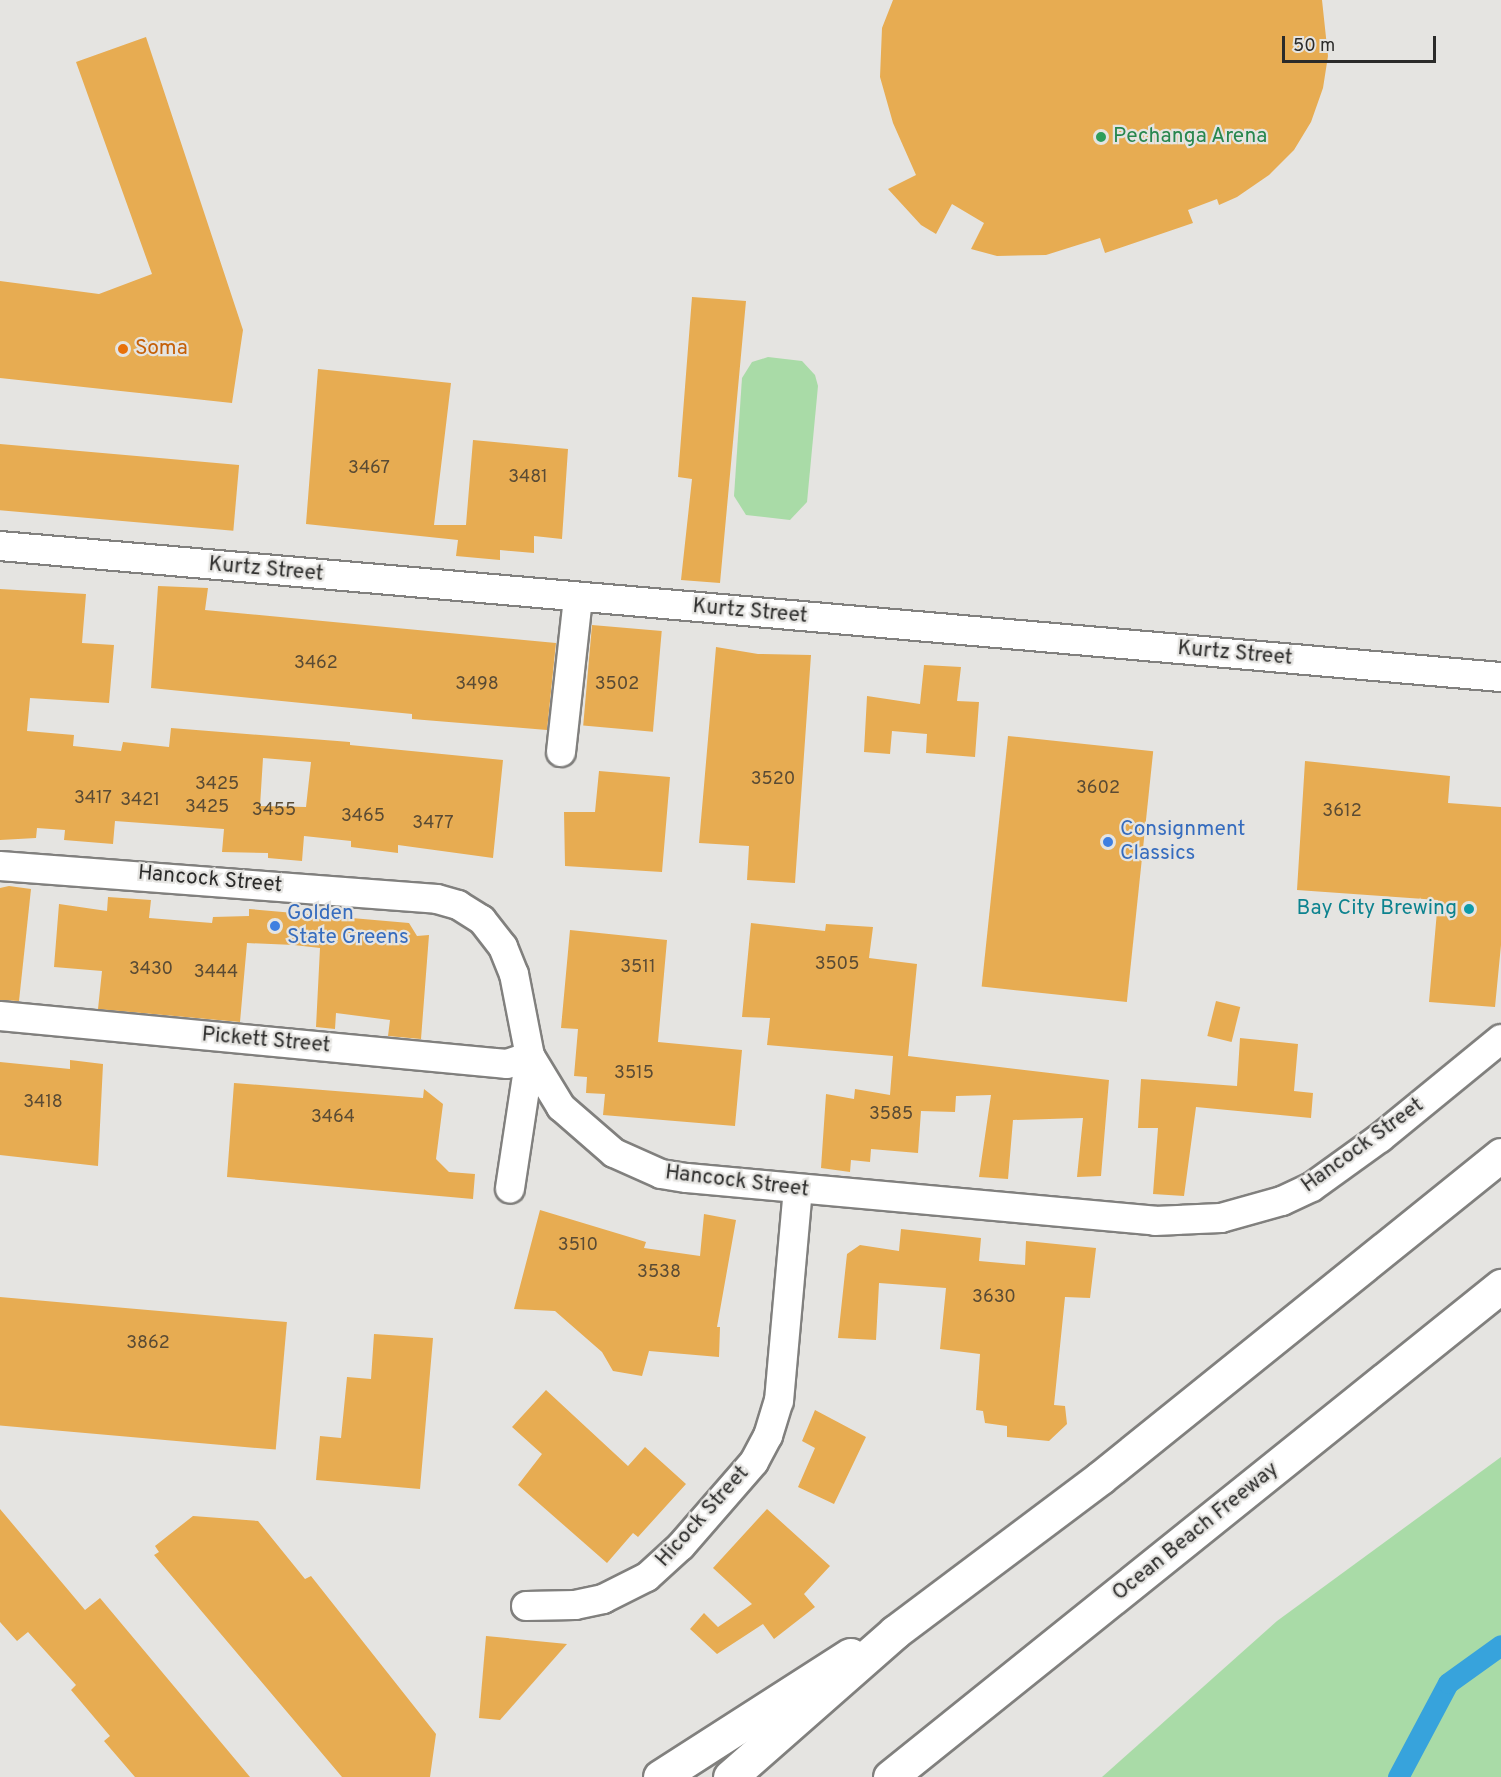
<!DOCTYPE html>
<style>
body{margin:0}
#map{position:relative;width:1501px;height:1777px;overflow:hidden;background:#e5e4e1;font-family:Overpass,sans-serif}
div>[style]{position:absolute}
.green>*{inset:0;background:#a9dba7}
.canal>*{height:21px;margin:-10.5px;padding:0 10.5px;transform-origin:10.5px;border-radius:10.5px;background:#37a3dc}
.building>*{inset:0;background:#e7ac52;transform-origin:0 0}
.roads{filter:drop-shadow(2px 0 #81807e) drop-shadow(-2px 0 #81807e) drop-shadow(0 2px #81807e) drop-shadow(0 -2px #81807e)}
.minor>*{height:28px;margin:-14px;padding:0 14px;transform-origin:14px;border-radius:14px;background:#fff}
.highway>*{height:33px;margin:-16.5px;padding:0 16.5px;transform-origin:16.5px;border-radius:16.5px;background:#fff}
.dots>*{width:16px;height:16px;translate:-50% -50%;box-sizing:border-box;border:3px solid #e5e4e1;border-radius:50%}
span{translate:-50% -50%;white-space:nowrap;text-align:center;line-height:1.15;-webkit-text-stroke:4.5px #e5e4e1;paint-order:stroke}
.number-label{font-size:18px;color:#5a4b34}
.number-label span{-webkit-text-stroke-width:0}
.leisure-label{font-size:21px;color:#27864d}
.left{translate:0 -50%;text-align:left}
.food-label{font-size:21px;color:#c56008}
.street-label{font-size:21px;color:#2b2b2a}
.shop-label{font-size:21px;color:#366cbe}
.culture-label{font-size:21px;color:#0d838f}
.right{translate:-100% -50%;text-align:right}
.scale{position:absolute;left:1282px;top:36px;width:154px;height:27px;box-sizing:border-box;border:3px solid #2b2b2a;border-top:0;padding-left:8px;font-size:18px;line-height:21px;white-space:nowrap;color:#2b2b2a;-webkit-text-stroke:4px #e5e4e1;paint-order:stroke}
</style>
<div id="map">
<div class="green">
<i style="clip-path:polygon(768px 357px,802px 361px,815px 375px,818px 386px,807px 502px,790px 520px,746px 515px,734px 496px,742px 378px,752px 362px)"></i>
<i style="clip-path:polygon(1501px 1457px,1501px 1777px,1102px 1777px,1277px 1621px)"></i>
</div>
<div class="canal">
<i style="left:1398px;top:1777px;width:106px;rotate:-62deg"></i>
<i style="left:1448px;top:1683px;width:65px;rotate:-35.6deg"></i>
</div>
<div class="building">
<i style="clip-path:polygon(893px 0,1322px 0,1328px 56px,1323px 88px,1311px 122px,1294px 150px,1269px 175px,1237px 197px,1219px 205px,1217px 199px,1188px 210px,1193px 223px,1105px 253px,1100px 238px,1046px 255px,997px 256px,971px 249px,984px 223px,952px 204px,936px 234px,921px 225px,888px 189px,916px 175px,893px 123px,880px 77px,882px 28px)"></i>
<i style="clip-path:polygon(146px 37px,243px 330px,232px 403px,0 378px,0 281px,99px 294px,152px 274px,76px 62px)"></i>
<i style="clip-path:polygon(692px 297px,746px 301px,720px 583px,681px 580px,692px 479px,678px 477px)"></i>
<i style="clip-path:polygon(318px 369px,451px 383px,434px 525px,466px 525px,473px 440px,568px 449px,562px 539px,534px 536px,534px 553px,500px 550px,500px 560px,456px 556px,458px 540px,306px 524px)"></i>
<i style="left:0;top:444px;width:240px;height:66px;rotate:5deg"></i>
<i style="clip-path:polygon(158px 586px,208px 588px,205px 610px,556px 643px,547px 730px,412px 719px,412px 714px,151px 688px)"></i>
<i style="clip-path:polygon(evenodd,0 589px,86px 594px,82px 643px,114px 645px,109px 703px,30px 698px,27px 731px,74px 735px,73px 746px,121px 751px,123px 742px,169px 747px,171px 728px,350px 742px,350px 745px,503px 760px,493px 858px,398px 845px,398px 853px,351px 847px,351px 841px,304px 836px,302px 861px,268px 858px,268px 853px,222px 852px,224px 829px,115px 821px,113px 844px,64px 840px,65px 830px,37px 828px,36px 838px,0 840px,0 589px,263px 758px,311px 762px,306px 807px,260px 806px,263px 758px)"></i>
<i style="left:592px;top:625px;width:70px;height:101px;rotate:5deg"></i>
<i style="clip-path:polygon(716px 647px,758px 654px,811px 655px,795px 883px,747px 880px,749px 846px,699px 843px)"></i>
<i style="clip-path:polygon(924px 665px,961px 667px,957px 701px,979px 702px,975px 757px,926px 753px,927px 734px,892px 731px,890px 754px,864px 752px,867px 696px,920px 704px)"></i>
<i style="left:1008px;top:736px;width:146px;height:252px;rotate:6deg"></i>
<i style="clip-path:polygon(1305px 761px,1450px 776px,1448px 803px,1501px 807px,1501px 945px,1495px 1007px,1429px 1002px,1438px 900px,1297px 890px)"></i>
<i style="clip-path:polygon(599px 771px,670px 777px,662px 872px,565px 866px,564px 812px,595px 812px)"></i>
<i style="clip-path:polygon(9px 886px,31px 889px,19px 1001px,0 1000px,0 888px)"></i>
<i style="clip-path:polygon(108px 897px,151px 900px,149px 918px,212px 923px,213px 917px,249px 916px,249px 909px,409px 923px,417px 936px,429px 935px,421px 1039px,388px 1036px,390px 1020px,336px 1013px,335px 1029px,316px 1027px,320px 948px,294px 945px,247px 943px,240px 1022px,98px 1009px,102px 971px,54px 967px,59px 904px,107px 911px)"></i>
<i style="clip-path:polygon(751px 923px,825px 931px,826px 924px,873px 927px,869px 958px,917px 964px,908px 1056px,1109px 1080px,1101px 1176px,1077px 1177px,1083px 1118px,1013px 1120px,1008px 1179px,979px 1177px,991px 1095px,956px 1096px,955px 1112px,921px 1111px,918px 1153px,871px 1149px,870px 1162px,851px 1160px,850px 1172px,821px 1168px,826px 1094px,854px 1099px,855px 1089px,890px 1095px,893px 1056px,767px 1045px,770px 1018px,742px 1017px)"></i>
<i style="clip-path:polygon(570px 930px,667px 940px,658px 1042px,742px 1050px,735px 1126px,603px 1115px,605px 1094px,586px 1093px,587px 1077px,574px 1076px,578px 1029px,561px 1028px)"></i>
<i style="left:1216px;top:1001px;width:25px;height:36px;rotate:14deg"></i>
<i style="clip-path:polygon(1240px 1038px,1298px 1044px,1294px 1091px,1313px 1093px,1311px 1118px,1196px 1107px,1184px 1196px,1153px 1194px,1158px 1128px,1138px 1128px,1141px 1079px,1237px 1086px)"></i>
<i style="clip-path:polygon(70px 1060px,103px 1064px,98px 1166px,0 1155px,0 1062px,70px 1069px)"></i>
<i style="clip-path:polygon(234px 1083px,423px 1098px,424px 1089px,443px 1104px,436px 1159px,449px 1172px,475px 1174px,473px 1199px,227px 1177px)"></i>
<i style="clip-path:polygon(540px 1210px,646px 1242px,644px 1248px,700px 1256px,704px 1214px,736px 1220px,717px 1327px,720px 1327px,719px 1357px,649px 1351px,642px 1376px,613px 1371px,602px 1352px,555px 1311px,514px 1309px)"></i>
<i style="clip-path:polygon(901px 1229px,981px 1238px,979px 1261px,1025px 1265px,1026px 1241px,1096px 1248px,1090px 1298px,1065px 1297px,1054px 1405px,1065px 1406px,1067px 1424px,1049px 1441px,1007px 1437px,1007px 1426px,985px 1423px,983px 1411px,976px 1410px,980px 1354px,940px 1349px,946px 1288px,879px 1283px,876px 1340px,838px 1338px,847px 1254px,860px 1245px,899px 1251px)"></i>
<i style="left:0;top:1297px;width:288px;height:128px;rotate:5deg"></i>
<i style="clip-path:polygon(374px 1334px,433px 1338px,420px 1489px,316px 1480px,320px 1436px,341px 1438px,347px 1377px,371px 1379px)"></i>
<i style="clip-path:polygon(546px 1390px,628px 1466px,645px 1447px,686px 1484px,638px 1537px,633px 1533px,607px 1563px,518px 1485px,542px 1454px,512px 1427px)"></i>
<i style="clip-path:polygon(815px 1410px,866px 1437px,834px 1504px,798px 1487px,815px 1448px,802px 1441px)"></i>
<i style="clip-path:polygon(0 1509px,85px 1610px,100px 1598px,250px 1777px,135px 1777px,104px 1741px,110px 1736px,71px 1690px,76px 1685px,28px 1632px,17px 1641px,0 1622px)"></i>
<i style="clip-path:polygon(767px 1509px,830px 1566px,804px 1594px,815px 1607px,774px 1639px,763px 1624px,717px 1654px,690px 1629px,704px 1613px,718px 1627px,752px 1604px,713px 1568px)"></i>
<i style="clip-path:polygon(193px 1516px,258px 1521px,305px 1579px,311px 1576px,436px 1734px,430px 1777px,342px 1777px,154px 1555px,159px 1552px,155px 1546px)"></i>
<i style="clip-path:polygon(486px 1636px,567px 1644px,500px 1720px,479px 1718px)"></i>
</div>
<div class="roads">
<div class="minor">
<i style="left:0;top:546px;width:1507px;rotate:4.99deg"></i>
<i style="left:561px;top:752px;width:156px;rotate:-83.7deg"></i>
<i style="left:0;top:866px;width:438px;rotate:4.3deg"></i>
<i style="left:437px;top:899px;width:22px;rotate:16deg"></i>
<i style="left:458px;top:905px;width:28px;rotate:32deg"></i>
<i style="left:482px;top:920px;width:34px;rotate:52deg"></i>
<i style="left:503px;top:947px;width:29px;rotate:68deg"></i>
<i style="left:514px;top:974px;width:84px;rotate:79deg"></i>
<i style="left:530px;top:1056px;width:60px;rotate:58.7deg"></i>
<i style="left:561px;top:1107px;width:70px;rotate:41deg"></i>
<i style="left:614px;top:1153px;width:51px;rotate:24.1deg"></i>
<i style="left:661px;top:1174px;width:26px;rotate:9deg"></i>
<i style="left:687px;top:1178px;width:470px;rotate:5.2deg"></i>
<i style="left:1155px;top:1221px;width:66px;rotate:-2.6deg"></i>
<i style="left:1221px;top:1218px;width:63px;rotate:-15.6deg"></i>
<i style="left:1282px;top:1201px;width:33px;rotate:-25deg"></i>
<i style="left:1312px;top:1187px;width:84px;rotate:-35.8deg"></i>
<i style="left:1380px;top:1138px;width:156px;rotate:-39.3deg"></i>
<i style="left:0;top:1016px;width:509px;rotate:5.41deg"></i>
<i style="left:507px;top:1064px;width:24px;rotate:-19deg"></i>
<i style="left:530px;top:1056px;width:134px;rotate:98.6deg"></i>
<i style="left:526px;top:1606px;width:49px;rotate:-1.2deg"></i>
<i style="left:575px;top:1605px;width:29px;rotate:-12deg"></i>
<i style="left:603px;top:1599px;width:49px;rotate:-26.6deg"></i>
<i style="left:647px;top:1577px;width:46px;rotate:-42.4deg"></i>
<i style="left:681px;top:1546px;width:111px;rotate:-49deg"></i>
<i style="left:754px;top:1462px;width:30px;rotate:-62deg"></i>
<i style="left:768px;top:1436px;width:37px;rotate:-73deg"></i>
<i style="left:779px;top:1401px;width:213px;rotate:-84.9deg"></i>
</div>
<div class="highway">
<i style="left:660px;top:1777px;width:226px;rotate:-32.7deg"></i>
<i style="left:730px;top:1777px;width:220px;rotate:-41.3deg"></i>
<i style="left:895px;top:1632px;width:256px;rotate:-36.9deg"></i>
<i style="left:1100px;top:1478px;width:515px;rotate:-38.85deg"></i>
<i style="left:890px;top:1777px;width:784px;rotate:-38.79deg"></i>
</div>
</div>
<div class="dots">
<i style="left:1101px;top:137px;background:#2e9e5b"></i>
<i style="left:123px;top:349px;background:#e8710a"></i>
<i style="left:1108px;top:842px;background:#3f7fe0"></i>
<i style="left:1469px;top:909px;background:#0f9aa8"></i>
<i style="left:275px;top:926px;background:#3f7fe0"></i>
</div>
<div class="number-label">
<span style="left:369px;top:469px">3467</span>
<span style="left:528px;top:478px">3481</span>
<span style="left:316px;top:664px">3462</span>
<span style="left:477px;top:685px">3498</span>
<span style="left:617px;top:685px">3502</span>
<span style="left:773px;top:780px">3520</span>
<span style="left:217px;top:785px">3425</span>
<span style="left:1098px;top:789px">3602</span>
<span style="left:93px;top:799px">3417</span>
<span style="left:140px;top:801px">3421</span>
<span style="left:207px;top:808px">3425</span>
<span style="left:274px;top:811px">3455</span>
<span style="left:1342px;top:812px">3612</span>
<span style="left:363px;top:817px">3465</span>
<span style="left:433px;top:824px">3477</span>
<span style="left:837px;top:965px">3505</span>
<span style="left:638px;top:968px">3511</span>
<span style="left:151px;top:970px">3430</span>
<span style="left:216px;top:973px">3444</span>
<span style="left:634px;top:1074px">3515</span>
<span style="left:43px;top:1103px">3418</span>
<span style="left:891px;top:1115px">3585</span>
<span style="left:333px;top:1118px">3464</span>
<span style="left:578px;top:1246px">3510</span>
<span style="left:659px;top:1273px">3538</span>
<span style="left:994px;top:1298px">3630</span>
<span style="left:148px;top:1344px">3862</span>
</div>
<div class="leisure-label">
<span class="left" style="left:1113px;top:137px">Pechanga Arena</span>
</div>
<div class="food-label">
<span class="left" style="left:135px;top:349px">Soma</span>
</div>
<div class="street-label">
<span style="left:266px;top:570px;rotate:5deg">Kurtz Street</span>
<span style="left:750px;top:612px;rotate:5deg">Kurtz Street</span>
<span style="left:1235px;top:654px;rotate:5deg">Kurtz Street</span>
<span style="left:210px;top:880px;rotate:5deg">Hancock Street</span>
<span style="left:266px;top:1041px;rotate:5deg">Pickett Street</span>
<span style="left:1363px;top:1146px;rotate:-36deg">Hancock Street</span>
<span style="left:737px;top:1182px;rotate:7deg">Hancock Street</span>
<span style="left:703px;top:1517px;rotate:-48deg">Hicock Street</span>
<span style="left:1196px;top:1532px;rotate:-39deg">Ocean Beach Freeway</span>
</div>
<div class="shop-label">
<span class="left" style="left:1120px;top:842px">Consignment<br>Classics</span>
<span class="left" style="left:287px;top:926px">Golden<br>State Greens</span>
</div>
<div class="culture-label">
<span class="right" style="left:1457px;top:909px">Bay City Brewing</span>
</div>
<div class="scale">50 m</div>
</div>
